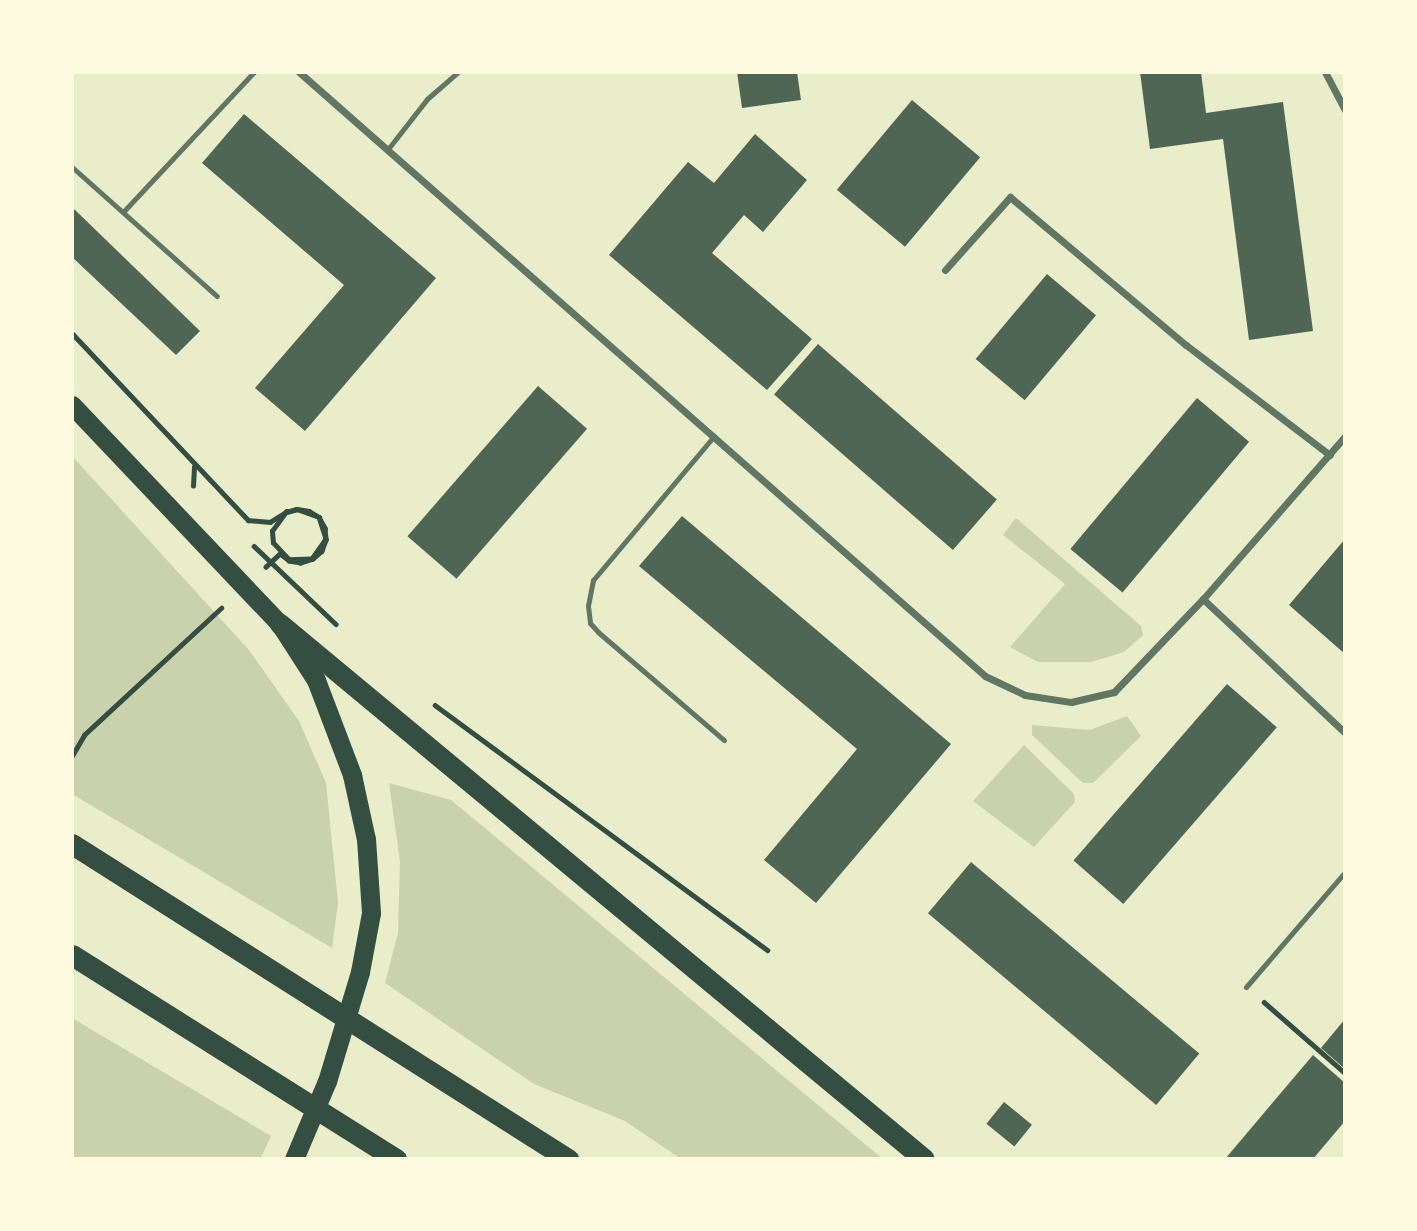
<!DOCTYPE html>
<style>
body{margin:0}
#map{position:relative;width:1417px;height:1231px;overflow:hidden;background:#e9edc9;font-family:"Fira Sans",sans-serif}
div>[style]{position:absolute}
.green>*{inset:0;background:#cad2ad}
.building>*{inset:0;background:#4f6655;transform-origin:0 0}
.path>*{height:4.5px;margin:-2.25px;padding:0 2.25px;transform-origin:2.25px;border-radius:2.25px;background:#344e41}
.service>*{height:5px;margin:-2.5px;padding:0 2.5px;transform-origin:2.5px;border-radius:2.5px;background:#617663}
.minor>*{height:7px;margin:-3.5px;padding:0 3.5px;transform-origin:3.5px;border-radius:3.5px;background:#617663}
.trunk>*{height:19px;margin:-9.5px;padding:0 9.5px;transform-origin:9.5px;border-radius:9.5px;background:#344e41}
.motorway>*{height:21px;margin:-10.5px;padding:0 10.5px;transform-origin:10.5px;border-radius:10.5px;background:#344e41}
span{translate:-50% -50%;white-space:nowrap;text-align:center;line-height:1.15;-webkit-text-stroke:6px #fefae0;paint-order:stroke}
.frame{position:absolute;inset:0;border:74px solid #fefae0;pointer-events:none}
</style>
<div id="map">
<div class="green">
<i style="clip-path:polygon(72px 456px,249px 650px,299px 721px,326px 783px,338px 903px,332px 948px,72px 794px)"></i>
<i style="clip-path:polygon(1016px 518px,1141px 626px,1143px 635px,1124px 652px,1091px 662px,1038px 662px,1010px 647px,1065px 584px,1003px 535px)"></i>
<i style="clip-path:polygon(1127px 716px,1141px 736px,1093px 783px,1083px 783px,1032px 735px,1032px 725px,1090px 730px)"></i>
<i style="clip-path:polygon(1024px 745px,1074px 794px,1075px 802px,1034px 847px,973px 801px)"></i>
<i style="clip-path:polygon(389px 783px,451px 800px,883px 1159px,681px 1159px,625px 1121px,534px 1084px,385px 983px,398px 933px,400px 862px)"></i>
<i style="clip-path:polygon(72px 1018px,271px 1136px,260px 1159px,72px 1159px)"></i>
</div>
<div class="building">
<i style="clip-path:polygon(737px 72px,797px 72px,801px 100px,742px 108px)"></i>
<i style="clip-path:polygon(1140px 72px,1201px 72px,1206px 113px,1283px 102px,1313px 331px,1249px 340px,1223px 139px,1150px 149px)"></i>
<i style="left:912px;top:100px;width:89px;height:117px;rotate:40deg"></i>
<i style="clip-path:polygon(244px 114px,436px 278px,305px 431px,255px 388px,344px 285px,202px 163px)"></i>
<i style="clip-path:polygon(755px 134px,807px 180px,763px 232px,744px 215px,712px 253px,812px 339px,767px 390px,609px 255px,688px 162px,714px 183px)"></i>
<i style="clip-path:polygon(72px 207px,200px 331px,176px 355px,72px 257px)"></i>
<i style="left:1047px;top:274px;width:64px;height:111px;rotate:40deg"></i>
<i style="left:818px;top:344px;width:237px;height:67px;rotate:41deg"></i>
<i style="left:538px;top:386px;width:65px;height:199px;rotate:41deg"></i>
<i style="left:1197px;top:398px;width:68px;height:197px;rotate:40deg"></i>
<i style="clip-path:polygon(682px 516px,951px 744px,816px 903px,764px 860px,857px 749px,639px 566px)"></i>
<i style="clip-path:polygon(1345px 539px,1345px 654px,1289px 605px)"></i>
<i style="left:1227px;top:684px;width:66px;height:234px;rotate:41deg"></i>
<i style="left:971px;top:862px;width:298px;height:67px;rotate:40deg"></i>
<i style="clip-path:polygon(1345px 1019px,1345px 1069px,1321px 1048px)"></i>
<i style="clip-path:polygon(1313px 1055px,1345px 1083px,1345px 1121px,1313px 1159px,1225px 1159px)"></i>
<i style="left:1004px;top:1102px;width:36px;height:28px;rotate:39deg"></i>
</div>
<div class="path">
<i style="left:72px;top:333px;width:257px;rotate:46.7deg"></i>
<i style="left:248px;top:520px;width:22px;rotate:5deg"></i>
<i style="left:270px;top:522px;width:19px;rotate:-32deg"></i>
<i style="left:286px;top:512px;width:11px;rotate:-15deg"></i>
<i style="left:297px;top:509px;width:23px;rotate:20deg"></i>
<i style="left:319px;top:517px;width:23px;rotate:72deg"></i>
<i style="left:326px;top:539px;width:24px;rotate:125deg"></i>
<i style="left:312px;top:559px;width:23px;rotate:178deg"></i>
<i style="left:289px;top:560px;width:23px;rotate:-133deg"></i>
<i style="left:273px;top:543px;width:12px;rotate:-95deg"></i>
<i style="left:272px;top:531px;width:24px;rotate:-54deg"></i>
<i style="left:286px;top:512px;width:11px;rotate:-15deg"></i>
<i style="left:297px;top:509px;width:12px;rotate:9deg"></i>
<i style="left:309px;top:511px;width:12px;rotate:31deg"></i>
<i style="left:319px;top:517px;width:13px;rotate:61deg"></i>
<i style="left:325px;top:528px;width:12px;rotate:85deg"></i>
<i style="left:326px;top:540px;width:12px;rotate:110deg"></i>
<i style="left:322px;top:551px;width:12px;rotate:138deg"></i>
<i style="left:313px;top:559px;width:13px;rotate:162deg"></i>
<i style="left:301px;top:563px;width:12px;rotate:-171deg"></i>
<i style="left:289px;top:561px;width:11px;rotate:-142deg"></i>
<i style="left:280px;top:554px;width:19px;rotate:137deg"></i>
<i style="left:193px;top:486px;width:19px;rotate:-87deg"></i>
<i style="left:254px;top:546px;width:113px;rotate:43.6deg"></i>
<i style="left:435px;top:705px;width:413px;rotate:36.4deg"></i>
<i style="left:72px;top:756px;width:24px;rotate:-60deg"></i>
<i style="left:84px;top:735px;width:187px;rotate:-42.8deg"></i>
<i style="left:1264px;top:1002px;width:108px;rotate:41.2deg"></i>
</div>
<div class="service">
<i style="left:388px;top:149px;width:63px;rotate:-52deg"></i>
<i style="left:427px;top:99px;width:41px;rotate:-41.1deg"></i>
<i style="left:72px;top:167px;width:194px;rotate:41.7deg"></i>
<i style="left:123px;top:212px;width:192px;rotate:-46.9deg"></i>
<i style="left:714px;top:436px;width:188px;rotate:130deg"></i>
<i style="left:593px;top:580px;width:26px;rotate:101deg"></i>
<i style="left:588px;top:606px;width:17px;rotate:83deg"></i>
<i style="left:590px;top:623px;width:12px;rotate:48deg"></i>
<i style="left:598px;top:632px;width:166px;rotate:40.6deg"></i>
<i style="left:1246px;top:987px;width:152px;rotate:-49.3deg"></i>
</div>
<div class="minor">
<i style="left:299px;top:72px;width:914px;rotate:41.36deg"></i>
<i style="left:985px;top:676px;width:44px;rotate:25.4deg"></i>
<i style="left:1025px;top:695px;width:47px;rotate:8.7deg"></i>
<i style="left:1071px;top:702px;width:44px;rotate:-13.1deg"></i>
<i style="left:1114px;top:692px;width:129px;rotate:-46.3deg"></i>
<i style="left:1203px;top:599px;width:216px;rotate:-48.9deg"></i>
<i style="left:1325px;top:72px;width:43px;rotate:62.2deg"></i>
<i style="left:945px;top:270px;width:98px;rotate:-48.3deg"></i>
<i style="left:1010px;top:197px;width:230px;rotate:40.1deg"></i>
<i style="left:1186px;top:345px;width:181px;rotate:37.4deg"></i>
<i style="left:1203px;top:599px;width:195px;rotate:43.3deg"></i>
</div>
<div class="trunk">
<i style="left:72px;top:405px;width:302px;rotate:46.5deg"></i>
<i style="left:280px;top:624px;width:67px;rotate:57.3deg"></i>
<i style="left:316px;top:680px;width:102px;rotate:69.2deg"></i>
<i style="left:352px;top:775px;width:66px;rotate:77.7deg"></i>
<i style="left:366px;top:839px;width:74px;rotate:86.1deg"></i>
<i style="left:371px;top:913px;width:60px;rotate:100.6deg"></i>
<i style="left:360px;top:972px;width:114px;rotate:106.8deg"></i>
<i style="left:327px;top:1081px;width:85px;rotate:112.9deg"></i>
</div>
<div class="motorway">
<i style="left:280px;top:624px;width:837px;rotate:39.72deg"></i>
<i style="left:72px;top:844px;width:588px;rotate:32.42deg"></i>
<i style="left:72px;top:955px;width:383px;rotate:32.2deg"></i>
</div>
<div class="frame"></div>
</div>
